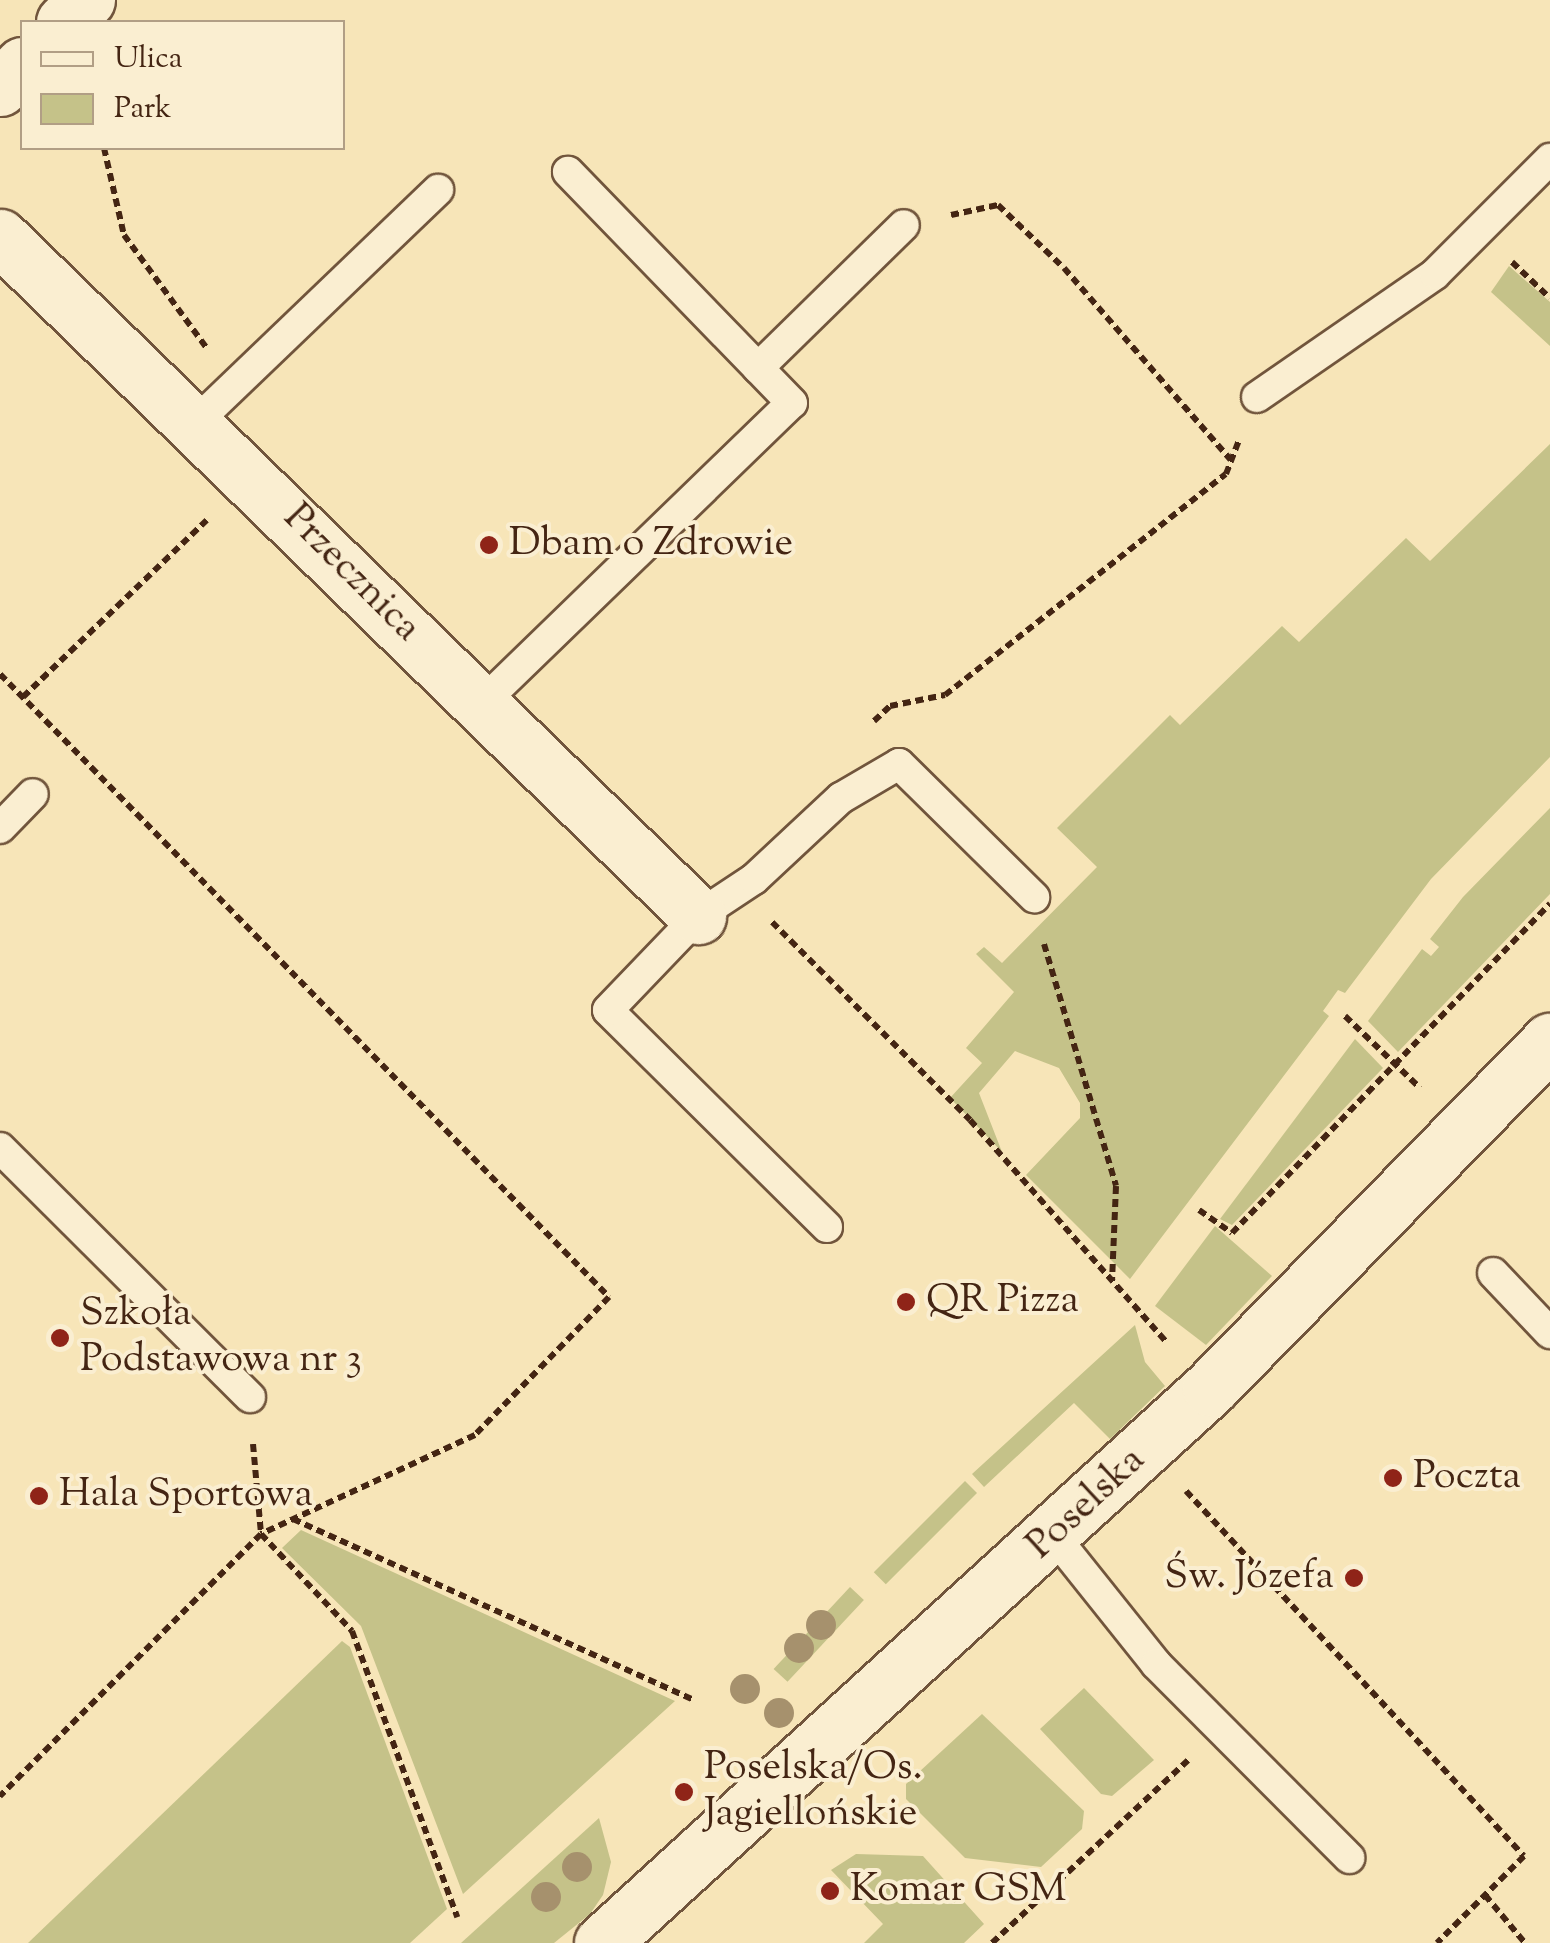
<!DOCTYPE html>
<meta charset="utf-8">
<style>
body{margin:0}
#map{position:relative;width:1550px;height:1943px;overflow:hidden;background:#f7e5b8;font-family:"Sorts Mill Goudy",serif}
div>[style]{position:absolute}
.green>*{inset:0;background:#c5c289;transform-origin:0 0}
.path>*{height:6px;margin-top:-3px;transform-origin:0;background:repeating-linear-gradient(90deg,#442513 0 8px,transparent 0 13px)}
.roads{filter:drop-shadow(2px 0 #71553c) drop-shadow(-2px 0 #71553c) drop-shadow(0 2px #71553c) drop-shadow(0 -2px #71553c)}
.service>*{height:30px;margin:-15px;padding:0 15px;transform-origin:15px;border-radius:15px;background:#faeed1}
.minor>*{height:55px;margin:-27.5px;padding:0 27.5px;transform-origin:27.5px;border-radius:27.5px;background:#faeed1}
.tertiary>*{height:55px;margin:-27.5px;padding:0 27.5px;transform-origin:27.5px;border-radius:27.5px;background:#faeed1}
.trees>*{width:30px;height:30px;margin:-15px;border-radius:50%;background:#a6916d}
.dots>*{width:28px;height:28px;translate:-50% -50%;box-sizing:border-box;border:5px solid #faeed1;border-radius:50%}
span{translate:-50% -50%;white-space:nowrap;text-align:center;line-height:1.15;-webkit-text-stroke:8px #faeed1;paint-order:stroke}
.poi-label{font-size:40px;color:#442513}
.left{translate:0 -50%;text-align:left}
.right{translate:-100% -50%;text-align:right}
.street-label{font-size:40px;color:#442513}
.legend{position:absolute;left:20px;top:20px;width:325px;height:130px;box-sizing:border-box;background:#faeed1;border:2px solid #b19e85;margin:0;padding:12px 18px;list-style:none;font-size:30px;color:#442513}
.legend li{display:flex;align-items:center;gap:20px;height:50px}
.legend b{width:50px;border:2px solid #b19e85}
</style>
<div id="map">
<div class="green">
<i style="clip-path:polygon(1509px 266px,1550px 302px,1550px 346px,1491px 292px)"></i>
<i style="clip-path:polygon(1550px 444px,1550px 757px,1431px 879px,1345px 993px,1338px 990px,1323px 1011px,1329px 1016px,1130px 1279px,1026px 1175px,1080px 1118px,1080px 1103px,1059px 1068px,1015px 1051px,979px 1093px,1002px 1152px,950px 1098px,982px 1063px,966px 1048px,1014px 992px,976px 954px,984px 947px,1002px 963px,1097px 867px,1057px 828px,1170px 715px,1180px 725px,1282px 626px,1299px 642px,1406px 538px,1430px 561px)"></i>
<i style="clip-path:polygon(1550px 808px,1550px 894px,1398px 1052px,1368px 1021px,1422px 949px,1431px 956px,1439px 947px,1430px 939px,1463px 897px)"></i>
<i style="clip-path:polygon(1355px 1039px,1383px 1068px,1232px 1225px,1220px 1219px)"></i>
<i style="clip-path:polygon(1215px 1226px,1272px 1276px,1206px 1345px,1155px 1306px)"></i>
<i style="clip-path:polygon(1135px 1325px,1145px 1362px,1165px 1386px,1110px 1439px,1074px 1403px,984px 1487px,972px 1474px)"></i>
<i style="left:965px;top:1481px;width:17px;height:129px;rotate:45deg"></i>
<i style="clip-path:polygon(301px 1530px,675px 1701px,463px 1894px,361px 1626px,282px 1548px)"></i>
<i style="left:850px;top:1587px;width:19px;height:112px;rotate:43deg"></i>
<i style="clip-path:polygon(342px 1641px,350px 1647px,447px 1909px,410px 1943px,28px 1943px)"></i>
<i style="clip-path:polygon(1084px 1688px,1154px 1760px,1112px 1796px,1101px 1794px,1040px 1729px)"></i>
<i style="clip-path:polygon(982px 1714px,1084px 1811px,1082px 1829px,1041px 1867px,965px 1858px,906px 1799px,906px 1784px)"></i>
<i style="clip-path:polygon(599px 1818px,611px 1862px,603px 1895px,590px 1914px,554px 1943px,461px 1943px)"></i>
<i style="clip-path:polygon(856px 1854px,923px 1856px,984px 1924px,964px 1943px,864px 1943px,883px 1924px,831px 1870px)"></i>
</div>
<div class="path">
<i style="left:104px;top:148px;width:89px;rotate:77.1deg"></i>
<i style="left:124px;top:235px;width:139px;rotate:53.8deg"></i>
<i style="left:951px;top:215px;width:48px;rotate:-12deg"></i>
<i style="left:998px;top:205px;width:91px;rotate:43.7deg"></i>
<i style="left:1064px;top:268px;width:254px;rotate:49deg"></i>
<i style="left:1512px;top:262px;width:52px;rotate:43.5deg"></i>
<i style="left:0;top:674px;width:871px;rotate:45.65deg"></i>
<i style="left:609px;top:1297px;width:192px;rotate:134.2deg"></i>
<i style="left:475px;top:1435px;width:236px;rotate:155.2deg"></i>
<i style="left:261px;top:1534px;width:370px;rotate:134.9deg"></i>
<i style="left:23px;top:697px;width:255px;rotate:-43.9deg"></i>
<i style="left:874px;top:721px;width:22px;rotate:-43deg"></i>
<i style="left:890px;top:706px;width:56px;rotate:-11.3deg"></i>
<i style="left:945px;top:695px;width:357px;rotate:-38.2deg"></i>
<i style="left:1226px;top:474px;width:36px;rotate:-69deg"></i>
<i style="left:772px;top:922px;width:280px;rotate:45deg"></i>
<i style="left:970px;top:1120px;width:298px;rotate:48.5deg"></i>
<i style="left:1044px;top:944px;width:252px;rotate:73.4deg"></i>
<i style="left:1116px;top:1186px;width:94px;rotate:92.4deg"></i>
<i style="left:1345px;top:1016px;width:104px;rotate:43.8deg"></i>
<i style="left:1199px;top:1210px;width:40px;rotate:34.9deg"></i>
<i style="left:1232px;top:1233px;width:458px;rotate:-46deg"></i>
<i style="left:253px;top:1444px;width:90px;rotate:84.9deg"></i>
<i style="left:261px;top:1534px;width:133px;rotate:46.8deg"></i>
<i style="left:352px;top:1631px;width:305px;rotate:69.8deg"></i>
<i style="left:1186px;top:1491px;width:497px;rotate:47.2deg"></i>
<i style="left:1524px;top:1856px;width:123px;rotate:135deg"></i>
<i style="left:293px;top:1519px;width:438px;rotate:24.3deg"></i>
<i style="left:1485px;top:1895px;width:62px;rotate:50.2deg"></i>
<i style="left:992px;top:1943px;width:268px;rotate:-43deg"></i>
</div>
<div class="roads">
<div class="service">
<i style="left:758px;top:368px;width:204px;rotate:-44.4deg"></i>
<i style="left:1257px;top:397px;width:216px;rotate:-34.6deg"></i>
<i style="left:1435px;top:274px;width:163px;rotate:-45deg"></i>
<i style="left:195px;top:423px;width:337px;rotate:-43.8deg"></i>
<i style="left:482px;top:703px;width:431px;rotate:-44.1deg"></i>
<i style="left:792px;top:403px;width:322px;rotate:-134.1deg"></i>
<i style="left:0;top:828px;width:47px;rotate:-45.9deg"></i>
<i style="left:0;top:1148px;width:353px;rotate:44.9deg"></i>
<i style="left:827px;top:1227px;width:308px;rotate:-135.3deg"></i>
<i style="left:608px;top:1010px;width:130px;rotate:-46.2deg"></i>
<i style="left:698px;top:916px;width:67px;rotate:-33.5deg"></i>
<i style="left:754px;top:879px;width:119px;rotate:-43deg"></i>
<i style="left:841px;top:798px;width:67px;rotate:-30.4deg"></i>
<i style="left:899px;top:764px;width:190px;rotate:44.6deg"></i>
<i style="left:1493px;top:1273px;width:83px;rotate:46.5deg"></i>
<i style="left:1054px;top:1536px;width:164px;rotate:51.4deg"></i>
<i style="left:1156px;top:1664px;width:274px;rotate:45.1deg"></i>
</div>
<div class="minor">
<i style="left:64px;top:22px;width:32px;rotate:-44deg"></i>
<i style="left:0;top:88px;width:32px;rotate:-46deg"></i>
<i style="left:0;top:237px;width:974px;rotate:44.21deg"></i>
</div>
<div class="tertiary">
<i style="left:602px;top:1943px;width:823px;rotate:-42.39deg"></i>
<i style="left:1210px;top:1388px;width:486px;rotate:-45.6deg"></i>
</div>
</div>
<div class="trees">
<i style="left:821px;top:1625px"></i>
<i style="left:799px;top:1648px"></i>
<i style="left:745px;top:1689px"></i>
<i style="left:779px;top:1713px"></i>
<i style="left:577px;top:1867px"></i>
<i style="left:546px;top:1897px"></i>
</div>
<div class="dots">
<i style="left:489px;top:545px;background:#8f2418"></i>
<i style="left:906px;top:1302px;background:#8f2418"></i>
<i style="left:60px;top:1338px;background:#8f2418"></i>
<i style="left:1393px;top:1478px;background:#8f2418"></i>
<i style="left:39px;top:1496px;background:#8f2418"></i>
<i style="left:1354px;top:1578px;background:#8f2418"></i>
<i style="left:684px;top:1792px;background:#8f2418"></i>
<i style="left:830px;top:1891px;background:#8f2418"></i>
</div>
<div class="poi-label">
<span class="left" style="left:509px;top:545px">Dbam o Zdrowie</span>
<span class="left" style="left:926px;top:1302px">QR Pizza</span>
<span class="left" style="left:80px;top:1338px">Szkoła<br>Podstawowa nr 3</span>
<span class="left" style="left:1413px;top:1478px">Poczta</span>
<span class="left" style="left:59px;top:1496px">Hala Sportowa</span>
<span class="right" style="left:1334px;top:1578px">Św. Józefa</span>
<span class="left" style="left:704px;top:1792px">Poselska/Os.<br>Jagiellońskie</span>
<span class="left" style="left:850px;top:1891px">Komar GSM</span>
</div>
<div class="street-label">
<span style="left:351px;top:574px;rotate:45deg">Przecznica</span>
<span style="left:1087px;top:1504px;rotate:-43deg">Poselska</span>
</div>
<ul class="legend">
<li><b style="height:12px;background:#faeed1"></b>Ulica</li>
<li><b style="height:28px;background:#c5c289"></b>Park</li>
</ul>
</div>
